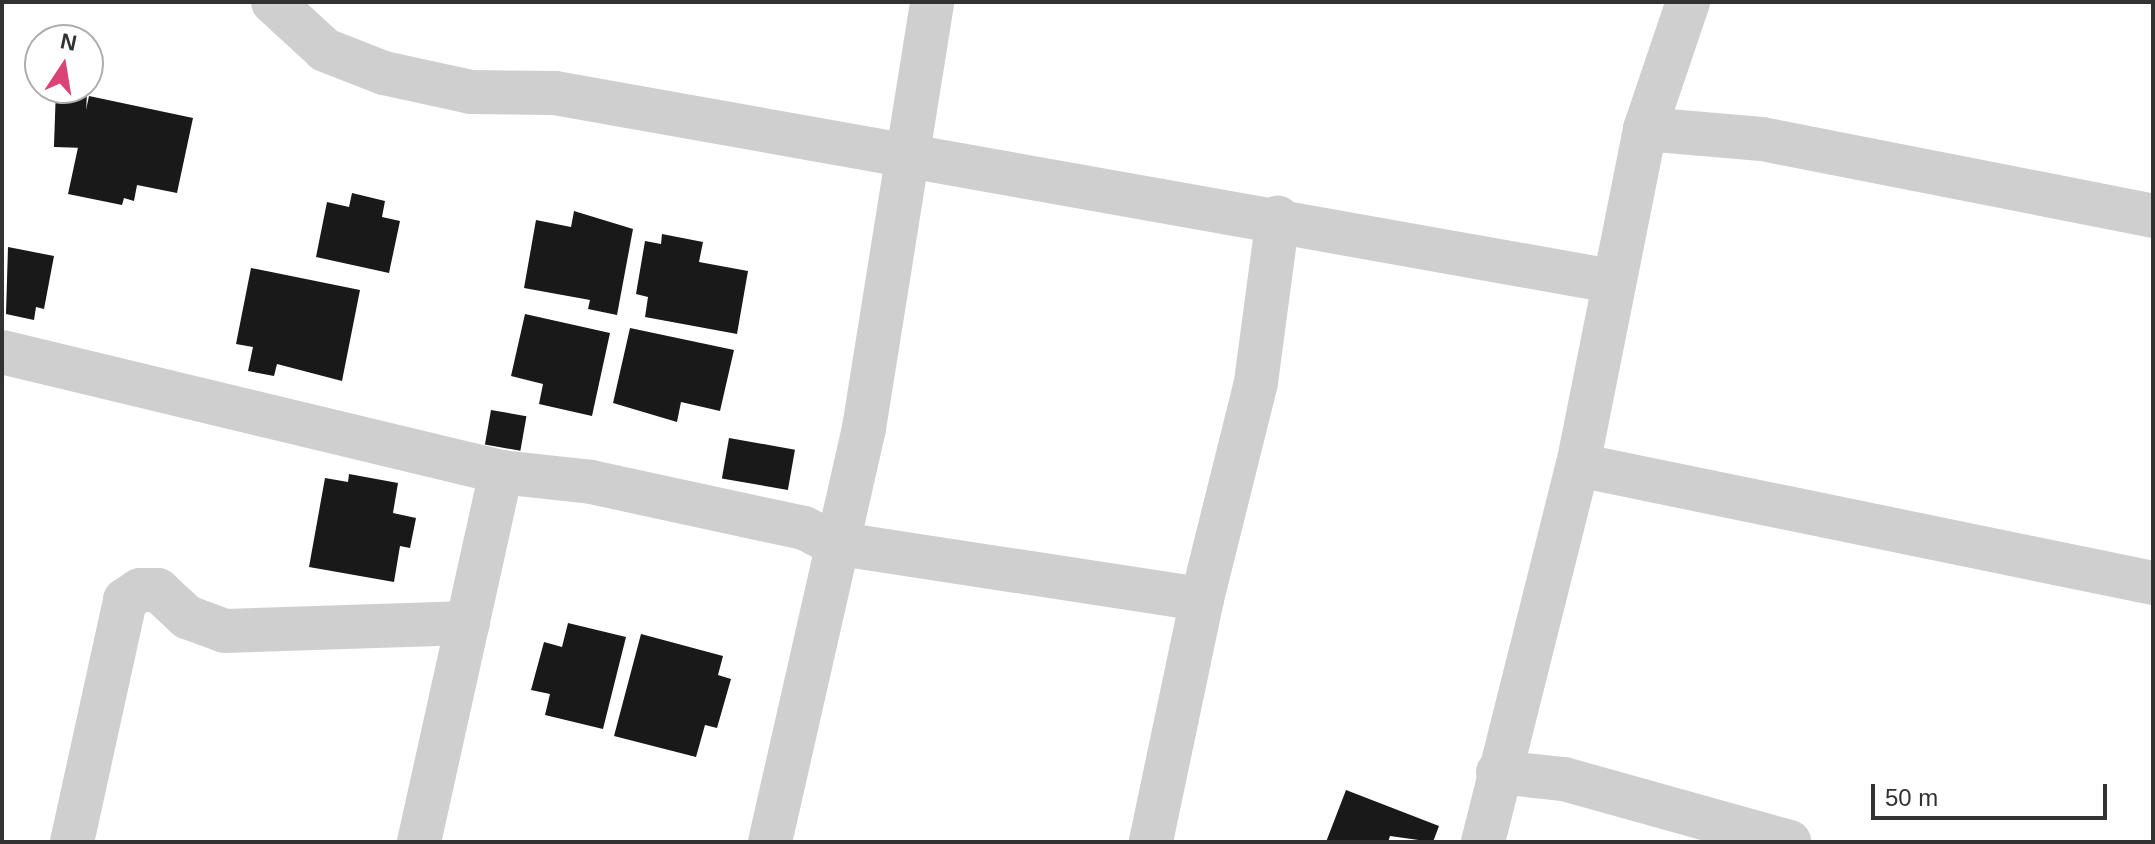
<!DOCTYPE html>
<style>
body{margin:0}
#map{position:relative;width:2155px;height:844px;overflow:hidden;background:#fff;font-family:Helvetica,sans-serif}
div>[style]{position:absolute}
.building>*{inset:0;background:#191919;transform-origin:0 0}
.minor>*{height:44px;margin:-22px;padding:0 22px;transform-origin:22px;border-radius:22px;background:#cfcfcf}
span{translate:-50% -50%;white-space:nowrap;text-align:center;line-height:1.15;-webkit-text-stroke:8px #fff;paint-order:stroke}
.frame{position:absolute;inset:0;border:4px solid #323232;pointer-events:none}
.north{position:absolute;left:24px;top:24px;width:80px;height:80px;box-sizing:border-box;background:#fff;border:2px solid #adadad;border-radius:50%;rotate:12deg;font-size:22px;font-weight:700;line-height:32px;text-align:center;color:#323232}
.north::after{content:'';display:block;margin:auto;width:28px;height:36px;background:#db4275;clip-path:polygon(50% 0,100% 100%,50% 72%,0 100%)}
.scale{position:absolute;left:1871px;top:784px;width:236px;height:36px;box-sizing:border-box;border:4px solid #323232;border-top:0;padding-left:10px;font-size:24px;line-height:28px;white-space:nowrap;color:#323232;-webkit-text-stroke:6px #fff;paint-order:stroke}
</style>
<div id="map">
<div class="building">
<i style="left:56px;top:88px;width:31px;height:59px;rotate:2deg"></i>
<i style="clip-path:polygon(89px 96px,193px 118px,177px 193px,137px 185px,134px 201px,124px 198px,122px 205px,68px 194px)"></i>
<i style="clip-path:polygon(352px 193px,385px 201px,382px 217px,400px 221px,389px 273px,316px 257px,327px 202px,349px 207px)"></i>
<i style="clip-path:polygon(574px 211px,633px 229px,617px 315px,588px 309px,590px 300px,524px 288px,536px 220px,571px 227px)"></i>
<i style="clip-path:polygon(662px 234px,703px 242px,699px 262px,748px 271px,737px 334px,645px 317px,648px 297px,636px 294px,645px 241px,661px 244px)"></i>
<i style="clip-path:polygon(8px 247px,54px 256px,44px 309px,36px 307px,34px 320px,6px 314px)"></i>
<i style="clip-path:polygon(251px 268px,360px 290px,342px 381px,277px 364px,274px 376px,248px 371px,253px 347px,236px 344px)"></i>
<i style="clip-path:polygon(525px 314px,610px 333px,592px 416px,539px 404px,543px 384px,511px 376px)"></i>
<i style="clip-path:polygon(630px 328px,734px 350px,720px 411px,681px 402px,677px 422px,613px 403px)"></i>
<i style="left:491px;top:410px;width:36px;height:35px;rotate:10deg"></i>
<i style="left:729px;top:438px;width:67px;height:41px;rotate:10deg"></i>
<i style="clip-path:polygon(349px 474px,398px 483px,393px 513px,416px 518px,410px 548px,400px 546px,394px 582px,309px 567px,325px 478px,348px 482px)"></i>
<i style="clip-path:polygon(568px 623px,626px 637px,603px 729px,545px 715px,550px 694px,531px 690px,544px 642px,562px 647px)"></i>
<i style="clip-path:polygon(641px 634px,723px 656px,718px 675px,731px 679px,717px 728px,705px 725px,696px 757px,614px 736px)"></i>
<i style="clip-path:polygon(1346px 790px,1439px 826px,1433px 842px,1390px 836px,1388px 842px,1326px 842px)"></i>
</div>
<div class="minor">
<i style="left:273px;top:2px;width:71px;rotate:42.7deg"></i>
<i style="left:325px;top:50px;width:63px;rotate:21.3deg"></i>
<i style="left:384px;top:73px;width:89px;rotate:12.3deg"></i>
<i style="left:471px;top:92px;width:84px;rotate:0.7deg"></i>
<i style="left:555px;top:93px;width:1073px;rotate:10.09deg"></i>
<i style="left:1645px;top:129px;width:117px;rotate:4.9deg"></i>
<i style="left:1762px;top:139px;width:399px;rotate:11.1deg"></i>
<i style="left:2px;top:352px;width:513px;rotate:13.52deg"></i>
<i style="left:1578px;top:465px;width:587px;rotate:11.6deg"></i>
<i style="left:1202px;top:599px;width:224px;rotate:-76deg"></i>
<i style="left:1256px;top:382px;width:166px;rotate:-82.4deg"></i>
<i style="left:1498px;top:772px;width:66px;rotate:6.1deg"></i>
<i style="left:1564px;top:779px;width:234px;rotate:15.6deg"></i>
<i style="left:72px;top:842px;width:248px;rotate:-77.6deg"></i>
<i style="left:125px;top:600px;width:18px;rotate:-34deg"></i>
<i style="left:140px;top:590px;width:18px"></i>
<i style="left:158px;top:590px;width:40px;rotate:43deg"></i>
<i style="left:187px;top:617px;width:40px;rotate:20.2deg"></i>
<i style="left:225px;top:631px;width:243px;rotate:-1.9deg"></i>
<i style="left:419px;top:842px;width:379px;rotate:-77.5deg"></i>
<i style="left:501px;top:472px;width:91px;rotate:6.3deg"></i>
<i style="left:591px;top:482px;width:218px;rotate:12.2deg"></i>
<i style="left:804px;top:528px;width:34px;rotate:27deg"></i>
<i style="left:834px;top:543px;width:372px;rotate:8.7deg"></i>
<i style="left:1202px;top:599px;width:248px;rotate:101.9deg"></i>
<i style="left:770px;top:842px;width:425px;rotate:-77.2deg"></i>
<i style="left:864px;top:428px;width:431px;rotate:-80.9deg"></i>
<i style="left:1483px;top:842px;width:389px;rotate:-75.9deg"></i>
<i style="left:1578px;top:465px;width:343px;rotate:-78.7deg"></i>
<i style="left:1645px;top:129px;width:134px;rotate:-71.3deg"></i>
</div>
<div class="frame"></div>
<div class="north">N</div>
<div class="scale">50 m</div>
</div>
